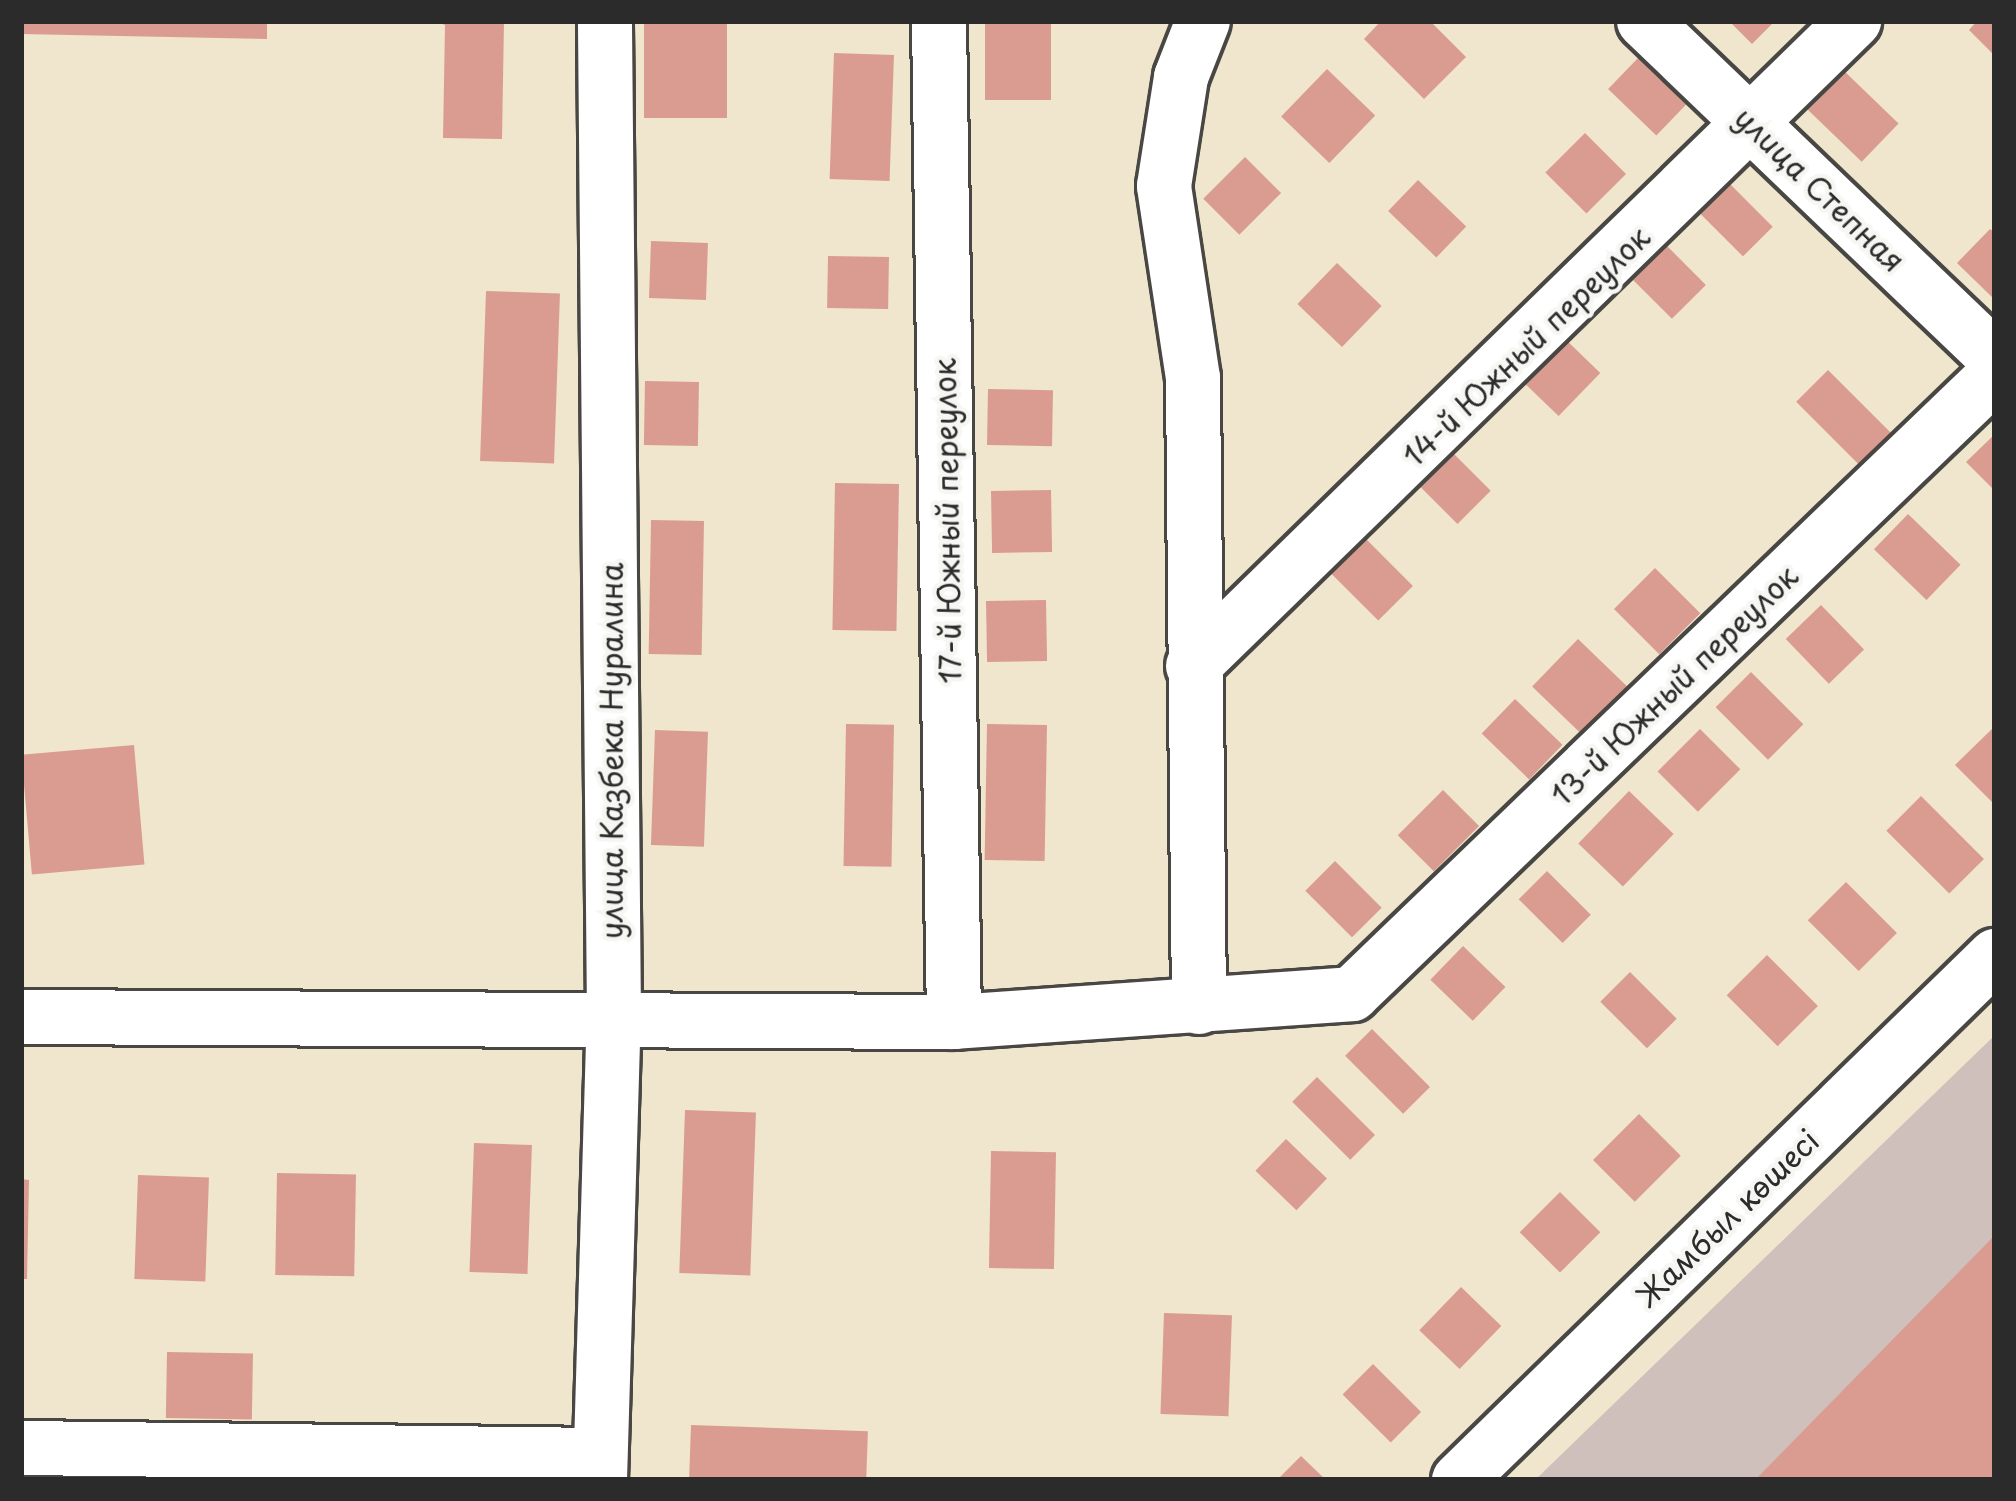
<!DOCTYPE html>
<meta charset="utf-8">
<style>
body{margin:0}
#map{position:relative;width:2016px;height:1501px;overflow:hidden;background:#efe6cd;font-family:"Playpen Sans",sans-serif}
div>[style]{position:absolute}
.industrial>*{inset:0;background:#d0c0bc}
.building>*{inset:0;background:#da9c91;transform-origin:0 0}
.roads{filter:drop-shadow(3px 0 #484743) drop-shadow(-3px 0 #484743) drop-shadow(0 3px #484743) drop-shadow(0 -3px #484743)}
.minor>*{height:54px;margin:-27px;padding:0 27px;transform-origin:27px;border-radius:27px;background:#fff}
span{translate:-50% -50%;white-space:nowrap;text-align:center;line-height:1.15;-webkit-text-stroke:9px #f6f6f2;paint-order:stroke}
.street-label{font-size:30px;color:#2b2b2b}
.frame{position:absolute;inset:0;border:24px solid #2b2b2b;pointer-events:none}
</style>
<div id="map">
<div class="industrial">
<i style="clip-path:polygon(1995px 1035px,1995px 1480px,1535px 1480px)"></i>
</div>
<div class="building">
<i style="clip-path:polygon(21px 21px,267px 21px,267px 39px,21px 34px)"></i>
<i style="clip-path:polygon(436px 21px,504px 21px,502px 139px,443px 138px,445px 25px)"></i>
<i style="left:644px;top:21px;width:83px;height:97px"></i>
<i style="left:985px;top:21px;width:66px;height:79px"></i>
<i style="clip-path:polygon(1381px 21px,1430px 21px,1466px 57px,1424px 99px,1364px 39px)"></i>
<i style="clip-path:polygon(1729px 21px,1775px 21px,1752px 44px)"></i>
<i style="clip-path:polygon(1977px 21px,1995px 21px,1995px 56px,1969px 30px)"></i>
<i style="left:834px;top:53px;width:60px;height:126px;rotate:2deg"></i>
<i style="left:1638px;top:58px;width:67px;height:43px;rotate:44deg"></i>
<i style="left:1841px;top:68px;width:80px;height:53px;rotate:44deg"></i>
<i style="left:1327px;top:69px;width:67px;height:66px;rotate:44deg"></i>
<i style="left:1585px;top:133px;width:58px;height:56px;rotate:45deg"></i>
<i style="left:1245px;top:157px;width:51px;height:59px;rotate:45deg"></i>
<i style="left:1418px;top:180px;width:67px;height:43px;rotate:44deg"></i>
<i style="left:1726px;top:180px;width:66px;height:42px;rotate:45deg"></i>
<i style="clip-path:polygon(1990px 229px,1995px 233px,1995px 300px,1957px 263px)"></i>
<i style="left:651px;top:241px;width:57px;height:57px;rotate:2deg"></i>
<i style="left:1667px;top:246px;width:55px;height:48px;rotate:45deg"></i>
<i style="left:828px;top:256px;width:61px;height:52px;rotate:1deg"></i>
<i style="left:1337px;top:263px;width:62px;height:57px;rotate:44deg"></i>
<i style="left:486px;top:291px;width:74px;height:170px;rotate:2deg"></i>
<i style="left:1560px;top:334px;width:56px;height:60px;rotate:44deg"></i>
<i style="left:1828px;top:370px;width:91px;height:45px;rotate:45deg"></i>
<i style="left:645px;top:381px;width:54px;height:64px;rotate:1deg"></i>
<i style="left:988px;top:389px;width:65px;height:56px;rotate:1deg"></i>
<i style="clip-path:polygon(1995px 434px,1995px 491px,1966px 462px)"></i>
<i style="left:1449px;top:449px;width:59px;height:47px;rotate:45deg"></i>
<i style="left:835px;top:483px;width:64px;height:147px;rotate:1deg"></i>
<i style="left:1051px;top:490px;width:62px;height:60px;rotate:89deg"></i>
<i style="left:1908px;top:514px;width:73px;height:49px;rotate:44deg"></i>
<i style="left:651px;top:520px;width:53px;height:134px;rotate:1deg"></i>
<i style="left:1362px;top:535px;width:72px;height:49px;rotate:45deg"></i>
<i style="left:1655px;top:568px;width:64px;height:58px;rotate:45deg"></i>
<i style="left:1046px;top:600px;width:61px;height:60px;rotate:89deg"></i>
<i style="left:1821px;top:605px;width:62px;height:49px;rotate:46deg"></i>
<i style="left:1578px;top:639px;width:71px;height:66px;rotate:44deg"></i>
<i style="left:1751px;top:672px;width:74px;height:50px;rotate:45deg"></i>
<i style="left:1515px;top:699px;width:66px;height:48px;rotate:44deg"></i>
<i style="left:846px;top:724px;width:48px;height:142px;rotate:1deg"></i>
<i style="left:987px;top:724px;width:60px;height:136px;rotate:1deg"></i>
<i style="clip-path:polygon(1995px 726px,1995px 805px,1955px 765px)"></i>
<i style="left:1700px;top:729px;width:57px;height:60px;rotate:45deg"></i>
<i style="left:655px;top:730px;width:53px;height:115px;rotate:2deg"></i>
<i style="left:134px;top:745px;width:120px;height:113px;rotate:85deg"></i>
<i style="left:1443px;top:790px;width:51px;height:64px;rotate:45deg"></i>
<i style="left:1629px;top:791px;width:62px;height:73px;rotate:44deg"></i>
<i style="left:1921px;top:796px;width:89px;height:49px;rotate:45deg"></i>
<i style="left:1335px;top:861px;width:66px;height:42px;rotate:45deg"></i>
<i style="left:1547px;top:871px;width:62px;height:40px;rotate:45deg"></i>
<i style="left:1846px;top:882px;width:72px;height:54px;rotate:45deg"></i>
<i style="left:1463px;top:946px;width:59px;height:47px;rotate:44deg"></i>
<i style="left:1767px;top:955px;width:72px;height:57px;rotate:45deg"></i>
<i style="left:1630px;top:972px;width:66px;height:42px;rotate:45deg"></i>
<i style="left:1372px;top:1029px;width:82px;height:38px;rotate:45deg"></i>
<i style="left:1317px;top:1077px;width:82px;height:35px;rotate:45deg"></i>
<i style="left:685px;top:1110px;width:71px;height:163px;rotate:2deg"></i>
<i style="left:1639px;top:1114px;width:59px;height:65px;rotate:45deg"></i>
<i style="left:1286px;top:1139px;width:57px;height:44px;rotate:44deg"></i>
<i style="left:474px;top:1143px;width:58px;height:129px;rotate:2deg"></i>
<i style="left:991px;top:1151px;width:65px;height:117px;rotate:1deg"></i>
<i style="left:277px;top:1173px;width:79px;height:102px;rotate:1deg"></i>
<i style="left:138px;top:1175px;width:71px;height:104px;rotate:2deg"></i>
<i style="clip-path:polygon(21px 1179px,29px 1180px,27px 1279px,21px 1279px)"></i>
<i style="left:1560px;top:1192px;width:57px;height:57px;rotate:45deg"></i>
<i style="clip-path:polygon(1995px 1235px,1995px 1480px,1755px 1480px)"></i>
<i style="left:1461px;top:1287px;width:56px;height:60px;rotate:44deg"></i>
<i style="left:1164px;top:1313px;width:68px;height:101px;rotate:2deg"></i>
<i style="left:167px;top:1352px;width:86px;height:66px;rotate:1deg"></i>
<i style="left:1373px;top:1364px;width:68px;height:43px;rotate:45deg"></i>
<i style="left:691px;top:1425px;width:177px;height:55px;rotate:2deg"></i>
<i style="clip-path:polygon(1301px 1456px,1326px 1480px,1277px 1480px)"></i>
</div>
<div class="roads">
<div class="minor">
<i style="left:939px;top:21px;width:1001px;rotate:89.14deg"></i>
<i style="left:1644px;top:21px;width:487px;rotate:43.8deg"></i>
<i style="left:1193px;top:666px;width:924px;rotate:-44.3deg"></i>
<i style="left:1199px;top:1007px;width:629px;rotate:-90.55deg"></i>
<i style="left:1193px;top:378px;width:194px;rotate:-98.6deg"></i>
<i style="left:1164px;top:186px;width:110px;rotate:-81.1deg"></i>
<i style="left:1181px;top:77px;width:60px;rotate:-68.6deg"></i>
<i style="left:21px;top:1017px;width:933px;rotate:0.31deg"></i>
<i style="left:954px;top:1022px;width:399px;rotate:-4deg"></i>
<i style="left:1352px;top:994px;width:893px;rotate:-43.91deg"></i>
<i style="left:21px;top:1448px;width:579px;rotate:0.69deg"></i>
<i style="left:600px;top:1480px;width:463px;rotate:-88.3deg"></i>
<i style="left:614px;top:1017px;width:996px;rotate:-90.52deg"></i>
<i style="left:1459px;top:1480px;width:750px;rotate:-44.35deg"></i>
</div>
</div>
<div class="street-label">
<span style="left:1820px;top:189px;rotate:44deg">улица Степная</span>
<span style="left:1526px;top:346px;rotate:-44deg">14-й Южный переулок</span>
<span style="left:947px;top:521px;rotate:-91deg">17-й Южный переулок</span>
<span style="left:1674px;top:685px;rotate:-44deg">13-й Южный переулок</span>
<span style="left:611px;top:751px;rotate:-90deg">улица Казбека Нуралина</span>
<span style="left:1727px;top:1218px;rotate:-44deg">Жамбыл көшесі</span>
</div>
<div class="frame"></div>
</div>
